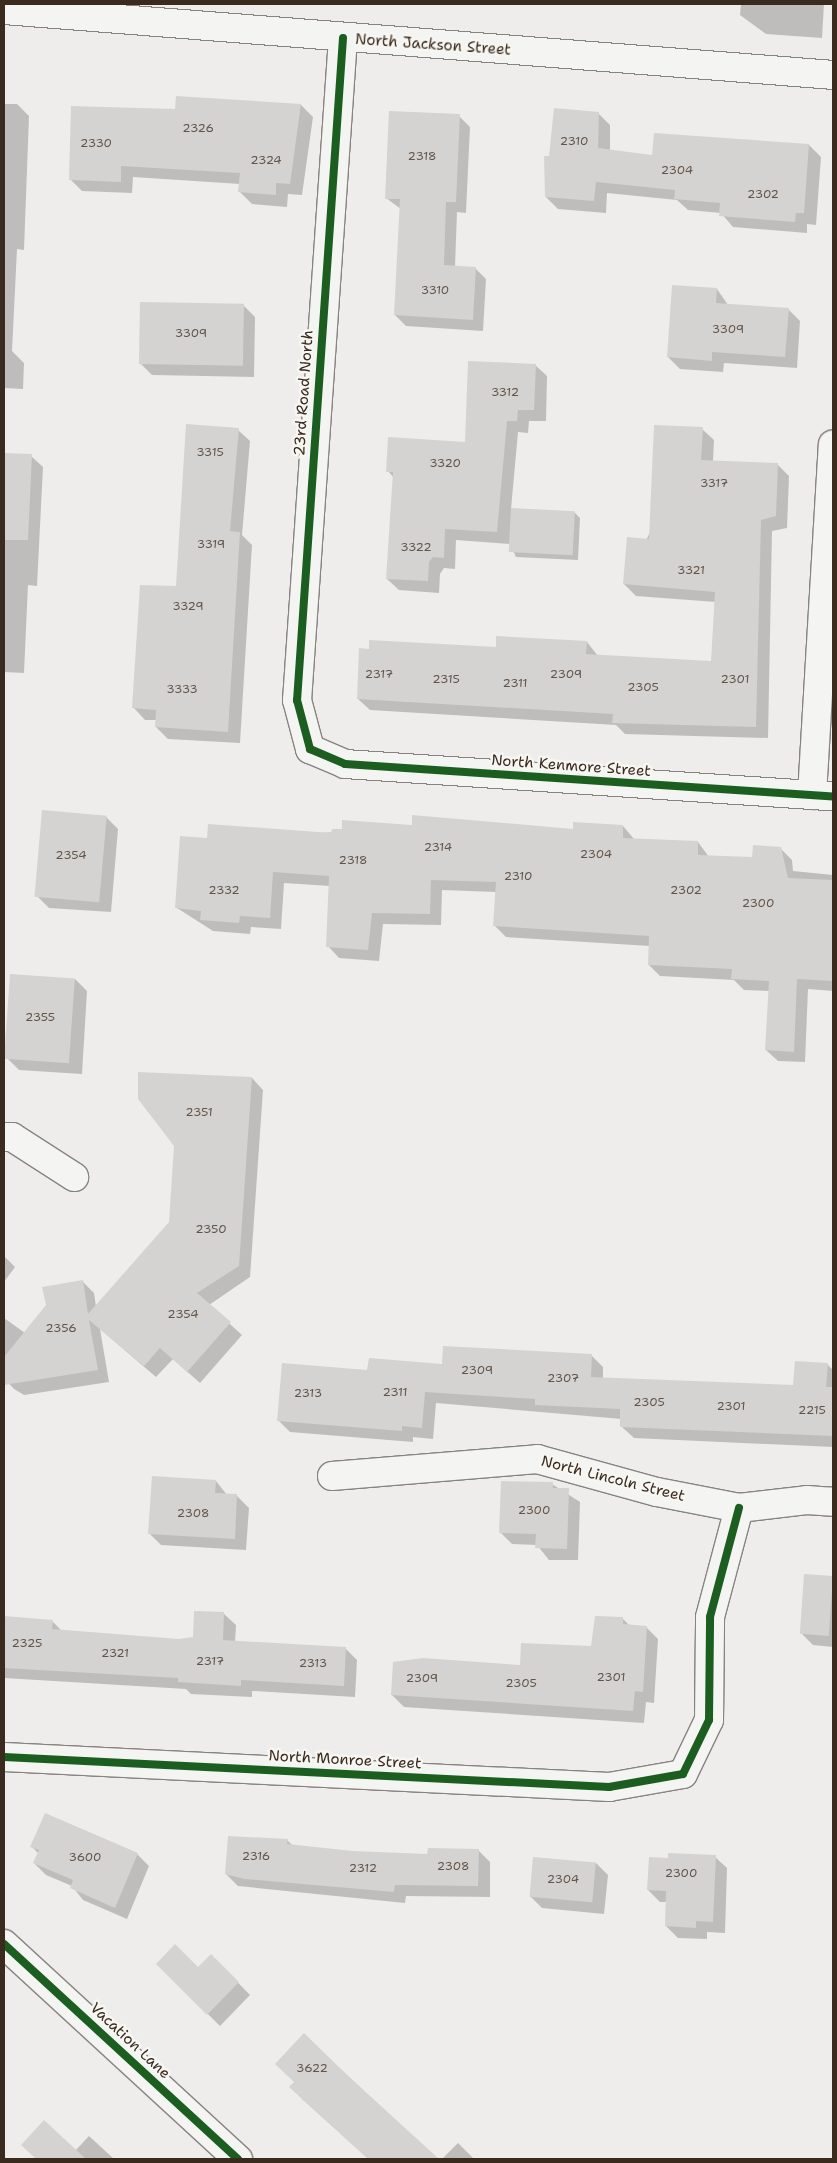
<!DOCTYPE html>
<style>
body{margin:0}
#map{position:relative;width:837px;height:2163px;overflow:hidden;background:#eeedeb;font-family:"Shantell Sans",sans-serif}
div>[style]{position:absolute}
.shadow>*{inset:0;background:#0003}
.building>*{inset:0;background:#d4d3d1;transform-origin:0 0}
.roads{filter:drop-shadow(1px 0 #87837f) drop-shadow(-1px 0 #87837f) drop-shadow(0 1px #87837f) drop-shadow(0 -1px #87837f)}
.minor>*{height:28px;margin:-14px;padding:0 14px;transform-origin:14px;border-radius:14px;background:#f4f4f2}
.cycleway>*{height:8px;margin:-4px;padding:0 4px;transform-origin:4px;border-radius:4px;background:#1b5e20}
span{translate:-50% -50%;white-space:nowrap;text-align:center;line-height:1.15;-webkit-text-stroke:5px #f6f6f2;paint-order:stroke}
.number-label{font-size:12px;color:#61544b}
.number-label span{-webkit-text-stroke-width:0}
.street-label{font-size:15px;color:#3b2a1e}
.frame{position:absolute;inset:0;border:5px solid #3b2a1e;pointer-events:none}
</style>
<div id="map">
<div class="shadow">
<i style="clip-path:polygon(741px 4px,824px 4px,822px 38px,766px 34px,740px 15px)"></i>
<i style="clip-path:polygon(177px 98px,301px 105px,313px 117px,302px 195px,288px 194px,287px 207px,252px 204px,240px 192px,240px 184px,133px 177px,132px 193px,82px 191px,70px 179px,177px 110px)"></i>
<i style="clip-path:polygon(4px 104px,17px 104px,29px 116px,24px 250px,17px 249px,12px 351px,24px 363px,23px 389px,4px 388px)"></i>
<i style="clip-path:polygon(598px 113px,610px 125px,610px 151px,653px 156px,809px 145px,821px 157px,816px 225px,807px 224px,807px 233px,733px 227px,721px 213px,688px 210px,677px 200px,607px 193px,606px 213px,558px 209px,546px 197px,550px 157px)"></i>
<i style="clip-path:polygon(459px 116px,470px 127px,466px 213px,457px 212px,455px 267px,475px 268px,486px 279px,483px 331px,406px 326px,395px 315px,401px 209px,386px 198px)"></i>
<i style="clip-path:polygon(717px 289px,728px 305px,788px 309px,800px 321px,797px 368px,724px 363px,723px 372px,680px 369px,668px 357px)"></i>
<i style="clip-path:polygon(243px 305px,255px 317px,254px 377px,152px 375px,140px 363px)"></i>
<i style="clip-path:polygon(535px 365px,547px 376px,546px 421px,529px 421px,528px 433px,518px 432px,511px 509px,574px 512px,580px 518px,578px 560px,516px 557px,510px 544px,456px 540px,455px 569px,444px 568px,440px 574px,439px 593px,399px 590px,387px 579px,394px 478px,388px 471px,467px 443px)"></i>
<i style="clip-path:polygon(702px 429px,714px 440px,713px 461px,778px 465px,789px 476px,787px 528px,772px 531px,768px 738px,625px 734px,616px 725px,370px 710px,358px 699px,497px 648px,587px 642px,598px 656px,713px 663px,716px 602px,636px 596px,624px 584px)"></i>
<i style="clip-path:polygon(238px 430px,250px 441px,242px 535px,252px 545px,240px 743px,168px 739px,156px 727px,157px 720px,145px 720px,134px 708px)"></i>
<i style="clip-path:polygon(4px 454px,31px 456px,43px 467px,37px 586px,28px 585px,24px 673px,4px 672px)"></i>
<i style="clip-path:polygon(106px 817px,118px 829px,111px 912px,49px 908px,37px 896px)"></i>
<i style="clip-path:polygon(623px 826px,634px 839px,698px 842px,709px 857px,753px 858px,780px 848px,792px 860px,793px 871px,833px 875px,833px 991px,808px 989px,805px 1062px,778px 1061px,766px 1050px,770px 991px,744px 990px,734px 980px,660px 976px,649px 965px,650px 946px,506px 937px,494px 925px,496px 892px,442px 890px,441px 925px,383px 924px,379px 961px,339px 958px,328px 946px,330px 886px,284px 883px,281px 929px,251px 927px,250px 934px,213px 931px,177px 908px,209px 840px,413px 827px,574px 830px)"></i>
<i style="clip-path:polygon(75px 979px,87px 991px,82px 1074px,19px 1070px,7px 1058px)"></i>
<i style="clip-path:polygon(252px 1078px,263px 1090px,250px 1277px,209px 1305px,242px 1335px,200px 1383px,173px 1359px,156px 1377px,100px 1329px,109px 1382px,24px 1395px,14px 1389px,4px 1378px,4px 1318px,56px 1355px,82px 1281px,94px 1293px,96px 1307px,170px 1222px)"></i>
<i style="clip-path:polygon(4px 1256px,15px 1267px,4px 1282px)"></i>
<i style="clip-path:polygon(591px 1355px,603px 1367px,603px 1379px,794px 1387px,827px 1364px,833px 1370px,833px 1447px,634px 1438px,622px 1427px,622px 1419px,436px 1403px,433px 1439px,413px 1437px,413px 1442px,290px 1432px,278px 1420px,369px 1372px)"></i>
<i style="clip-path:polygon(216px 1481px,227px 1495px,237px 1496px,249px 1508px,246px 1550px,161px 1545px,149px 1533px)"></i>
<i style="clip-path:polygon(552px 1484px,580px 1502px,578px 1560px,549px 1560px,537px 1545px,512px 1544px,500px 1532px)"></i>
<i style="clip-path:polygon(805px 1575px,833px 1577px,833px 1647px,813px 1645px,801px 1633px)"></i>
<i style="clip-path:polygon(224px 1614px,236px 1625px,235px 1642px,345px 1648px,357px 1660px,355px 1697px,252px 1691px,252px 1697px,191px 1694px,186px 1689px,4px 1678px,4px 1617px,52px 1621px,62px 1631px,179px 1640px,194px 1638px)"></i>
<i style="clip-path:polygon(622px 1618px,630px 1626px,646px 1627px,658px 1639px,654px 1703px,646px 1702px,644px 1723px,404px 1707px,392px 1695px,592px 1648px)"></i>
<i style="clip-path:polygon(287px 1840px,293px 1846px,353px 1852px,429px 1855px,478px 1850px,490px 1862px,490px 1897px,406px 1896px,405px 1903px,238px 1886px,226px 1874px)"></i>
<i style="clip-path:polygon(32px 1847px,137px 1854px,149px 1866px,127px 1919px,83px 1900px,72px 1886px,46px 1875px,34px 1863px,39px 1854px)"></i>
<i style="clip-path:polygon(715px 1857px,727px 1868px,725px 1933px,707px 1932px,707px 1939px,678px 1938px,666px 1926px,667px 1902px,660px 1902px,648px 1890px,669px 1859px)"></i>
<i style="clip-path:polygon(596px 1863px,608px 1875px,604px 1914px,542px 1908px,530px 1896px)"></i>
<i style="clip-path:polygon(211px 1955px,250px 1995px,220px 2026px,157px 1964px,198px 1968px)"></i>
<i style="clip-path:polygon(304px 2035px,437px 2159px,369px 2159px,302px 2099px,296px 2082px)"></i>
<i style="clip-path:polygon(89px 2136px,114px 2159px,37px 2159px,23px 2145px,75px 2151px)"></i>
<i style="clip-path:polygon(458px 2143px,474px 2159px,442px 2159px)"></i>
</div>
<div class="building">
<i style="clip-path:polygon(176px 96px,301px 104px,290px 184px,276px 183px,276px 195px,238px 192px,240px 173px,121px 166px,121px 182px,69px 180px,71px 106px,175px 109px)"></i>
<i style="clip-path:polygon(554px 108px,599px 112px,598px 148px,652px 155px,654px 133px,809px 144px,804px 213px,796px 213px,795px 222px,719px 216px,720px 203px,674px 199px,675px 190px,596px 182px,594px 201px,545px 197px,544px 156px,549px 156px)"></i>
<i style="clip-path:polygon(389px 111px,460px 114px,456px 202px,446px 202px,444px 265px,476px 267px,473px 320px,394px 315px,400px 199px,385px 199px)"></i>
<i style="clip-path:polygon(672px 285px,717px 288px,716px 303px,789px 308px,785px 357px,712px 352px,712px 361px,667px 357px)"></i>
<i style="left:140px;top:302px;width:104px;height:62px;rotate:1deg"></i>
<i style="clip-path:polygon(468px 361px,536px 364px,534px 410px,518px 410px,517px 421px,507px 421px,497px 532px,445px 529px,444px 558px,433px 557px,429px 562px,428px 581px,386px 579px,393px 472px,386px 472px,388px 437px,465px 442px)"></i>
<i style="clip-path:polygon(186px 424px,239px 428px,230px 531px,240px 532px,228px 732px,155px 727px,156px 710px,132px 708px,140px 585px,176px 586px)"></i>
<i style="clip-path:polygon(654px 425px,703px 427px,701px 460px,778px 463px,776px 516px,761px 520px,756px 727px,612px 723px,613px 714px,596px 713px,357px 699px,359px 648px,369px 649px,369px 640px,496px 647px,496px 636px,587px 641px,586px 654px,711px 661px,715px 592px,623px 584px,627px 537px,649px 539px)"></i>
<i style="clip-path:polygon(4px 453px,32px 454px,28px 540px,4px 540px)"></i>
<i style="left:511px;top:508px;width:64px;height:44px;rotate:3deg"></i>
<i style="left:42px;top:810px;width:65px;height:87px;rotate:5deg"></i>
<i style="clip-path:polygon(412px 815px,573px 829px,573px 822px,623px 825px,623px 838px,698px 841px,698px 855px,752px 857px,753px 845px,781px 847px,788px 878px,833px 880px,833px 981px,797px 979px,794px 1052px,765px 1050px,769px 981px,731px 979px,732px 969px,648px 965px,649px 936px,493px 926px,496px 882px,431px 880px,430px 914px,372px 913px,368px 950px,326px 947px,329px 876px,273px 872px,270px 918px,240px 916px,239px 923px,200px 920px,201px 911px,175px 908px,180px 836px,207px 838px,208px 824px,331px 833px,332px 829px,342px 829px,342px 820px,412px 825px)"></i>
<i style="left:10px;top:974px;width:65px;height:85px;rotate:4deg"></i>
<i style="clip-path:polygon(138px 1072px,252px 1077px,239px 1266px,197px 1293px,231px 1322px,187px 1372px,160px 1348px,144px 1366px,89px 1320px,98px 1370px,4px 1385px,4px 1357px,46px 1305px,42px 1287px,83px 1280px,88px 1314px,169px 1222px,174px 1146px,138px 1099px)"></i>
<i style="clip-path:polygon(443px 1346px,592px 1354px,591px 1377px,793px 1385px,795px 1361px,828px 1363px,826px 1387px,833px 1387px,833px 1436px,620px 1427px,620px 1409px,535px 1405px,535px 1399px,425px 1392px,422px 1428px,402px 1426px,402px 1431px,277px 1421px,282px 1363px,367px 1370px,369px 1358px,442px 1364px)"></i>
<i style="clip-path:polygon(152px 1476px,216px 1480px,215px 1493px,237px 1494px,235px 1539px,148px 1534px)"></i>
<i style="clip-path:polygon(501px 1481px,553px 1482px,553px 1488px,569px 1488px,567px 1549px,535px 1548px,536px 1534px,499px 1533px)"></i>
<i style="left:804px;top:1574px;width:29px;height:60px;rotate:4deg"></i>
<i style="clip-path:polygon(194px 1611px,224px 1612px,223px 1640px,346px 1647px,344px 1686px,241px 1680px,241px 1686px,178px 1682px,178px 1678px,4px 1668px,4px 1616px,53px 1620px,52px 1629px,179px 1639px,193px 1637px)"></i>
<i style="clip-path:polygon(595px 1616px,623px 1617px,623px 1624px,647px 1626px,643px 1692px,635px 1691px,633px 1711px,391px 1695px,393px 1662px,423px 1658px,520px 1665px,521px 1643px,591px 1646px)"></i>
<i style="clip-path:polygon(45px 1813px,138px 1853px,115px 1908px,70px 1888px,73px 1880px,33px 1863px,39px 1850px,30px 1847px)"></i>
<i style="clip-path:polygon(228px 1836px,288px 1839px,287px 1844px,353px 1851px,427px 1854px,428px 1848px,479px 1849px,478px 1886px,395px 1885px,394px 1892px,244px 1879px,225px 1874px)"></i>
<i style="clip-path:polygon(668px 1853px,716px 1855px,713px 1922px,696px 1921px,696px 1928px,665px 1926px,666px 1891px,647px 1890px,649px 1857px,668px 1858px)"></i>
<i style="left:533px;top:1857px;width:63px;height:40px;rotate:5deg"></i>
<i style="clip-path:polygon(175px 1944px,198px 1967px,211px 1954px,239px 1982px,207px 2015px,156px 1964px)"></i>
<i style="clip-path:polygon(304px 2033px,347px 2075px,439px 2159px,368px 2159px,289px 2087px,294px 2082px,275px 2064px)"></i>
<i style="clip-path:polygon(44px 2120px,86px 2159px,36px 2159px,21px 2145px)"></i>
</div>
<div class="roads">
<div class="minor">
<i style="left:4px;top:10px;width:832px;rotate:4.48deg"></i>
<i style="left:343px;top:38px;width:664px;rotate:93.97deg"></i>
<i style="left:297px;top:700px;width:51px;rotate:75.1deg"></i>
<i style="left:310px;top:749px;width:38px;rotate:23deg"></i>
<i style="left:345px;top:764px;width:489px;rotate:3.8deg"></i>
<i style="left:812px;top:795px;width:351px;rotate:-86.6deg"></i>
<i style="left:4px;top:1137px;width:8px"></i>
<i style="left:12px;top:1137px;width:74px;rotate:32.8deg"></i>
<i style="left:332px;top:1476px;width:206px;rotate:-4.7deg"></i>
<i style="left:537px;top:1459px;width:124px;rotate:15.4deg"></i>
<i style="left:657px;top:1492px;width:84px;rotate:11deg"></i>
<i style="left:739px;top:1508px;width:68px;rotate:-6.7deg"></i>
<i style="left:807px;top:1500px;width:26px;rotate:4deg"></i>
<i style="left:4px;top:1757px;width:606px;rotate:2.84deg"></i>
<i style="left:609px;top:1787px;width:75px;rotate:-10deg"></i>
<i style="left:683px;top:1774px;width:60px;rotate:-64.3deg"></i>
<i style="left:709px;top:1720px;width:103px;rotate:-89.4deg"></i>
<i style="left:710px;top:1617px;width:113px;rotate:-75.1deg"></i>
<i style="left:4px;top:1944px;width:318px;rotate:42.6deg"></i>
</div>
</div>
<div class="cycleway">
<i style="left:343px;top:38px;width:664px;rotate:93.97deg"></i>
<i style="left:297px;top:700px;width:51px;rotate:75.1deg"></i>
<i style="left:310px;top:749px;width:38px;rotate:23deg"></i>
<i style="left:345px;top:764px;width:489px;rotate:3.8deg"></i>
<i style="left:4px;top:1757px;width:606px;rotate:2.84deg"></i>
<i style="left:609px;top:1787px;width:75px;rotate:-10deg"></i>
<i style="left:683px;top:1774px;width:60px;rotate:-64.3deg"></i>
<i style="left:709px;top:1720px;width:103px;rotate:-89.4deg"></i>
<i style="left:710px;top:1617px;width:113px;rotate:-75.1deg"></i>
<i style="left:4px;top:1944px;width:318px;rotate:42.6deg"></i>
</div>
<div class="number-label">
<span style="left:198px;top:129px">2326</span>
<span style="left:574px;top:142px">2310</span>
<span style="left:96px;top:144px">2330</span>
<span style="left:422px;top:157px">2318</span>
<span style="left:266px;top:161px">2324</span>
<span style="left:677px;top:171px">2304</span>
<span style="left:763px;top:195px">2302</span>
<span style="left:435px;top:291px">3310</span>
<span style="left:728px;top:330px">3309</span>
<span style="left:191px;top:334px">3309</span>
<span style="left:505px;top:393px">3312</span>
<span style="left:210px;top:453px">3315</span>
<span style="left:445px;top:464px">3320</span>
<span style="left:714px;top:484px">3317</span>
<span style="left:211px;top:545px">3319</span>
<span style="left:416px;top:548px">3322</span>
<span style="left:691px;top:571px">3321</span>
<span style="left:188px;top:607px">3329</span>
<span style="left:379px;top:675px">2317</span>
<span style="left:566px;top:675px">2309</span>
<span style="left:446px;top:680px">2315</span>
<span style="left:735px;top:680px">2301</span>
<span style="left:515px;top:684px">2311</span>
<span style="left:643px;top:688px">2305</span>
<span style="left:182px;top:690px">3333</span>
<span style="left:438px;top:848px">2314</span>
<span style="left:596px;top:855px">2304</span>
<span style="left:71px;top:856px">2354</span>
<span style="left:353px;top:861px">2318</span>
<span style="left:518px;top:877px">2310</span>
<span style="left:224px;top:891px">2332</span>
<span style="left:686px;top:891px">2302</span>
<span style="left:758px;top:904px">2300</span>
<span style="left:40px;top:1018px">2355</span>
<span style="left:199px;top:1113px">2351</span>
<span style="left:211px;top:1230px">2350</span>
<span style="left:183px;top:1315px">2354</span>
<span style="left:61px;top:1329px">2356</span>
<span style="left:477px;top:1371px">2309</span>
<span style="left:563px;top:1379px">2307</span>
<span style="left:395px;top:1393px">2311</span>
<span style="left:308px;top:1394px">2313</span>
<span style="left:649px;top:1403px">2305</span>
<span style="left:731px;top:1407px">2301</span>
<span style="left:812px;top:1411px">2215</span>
<span style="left:534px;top:1511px">2300</span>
<span style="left:193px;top:1514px">2308</span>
<span style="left:27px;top:1644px">2325</span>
<span style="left:115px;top:1654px">2321</span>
<span style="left:210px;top:1662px">2317</span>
<span style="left:313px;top:1664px">2313</span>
<span style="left:611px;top:1678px">2301</span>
<span style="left:422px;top:1679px">2309</span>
<span style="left:521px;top:1684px">2305</span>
<span style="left:256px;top:1857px">2316</span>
<span style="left:85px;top:1858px">3600</span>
<span style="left:453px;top:1867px">2308</span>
<span style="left:363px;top:1869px">2312</span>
<span style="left:681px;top:1874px">2300</span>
<span style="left:563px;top:1880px">2304</span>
<span style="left:312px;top:2069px">3622</span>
</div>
<div class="street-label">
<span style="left:433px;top:45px;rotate:4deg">North Jackson Street</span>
<span style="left:304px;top:393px;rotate:-86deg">23rd Road North</span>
<span style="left:571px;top:766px;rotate:4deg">North Kenmore Street</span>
<span style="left:613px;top:1479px;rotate:14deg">North Lincoln Street</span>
<span style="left:345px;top:1760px;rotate:3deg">North Monroe Street</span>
<span style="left:130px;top:2041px;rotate:43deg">Vacation Lane</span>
</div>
<div class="frame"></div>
</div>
